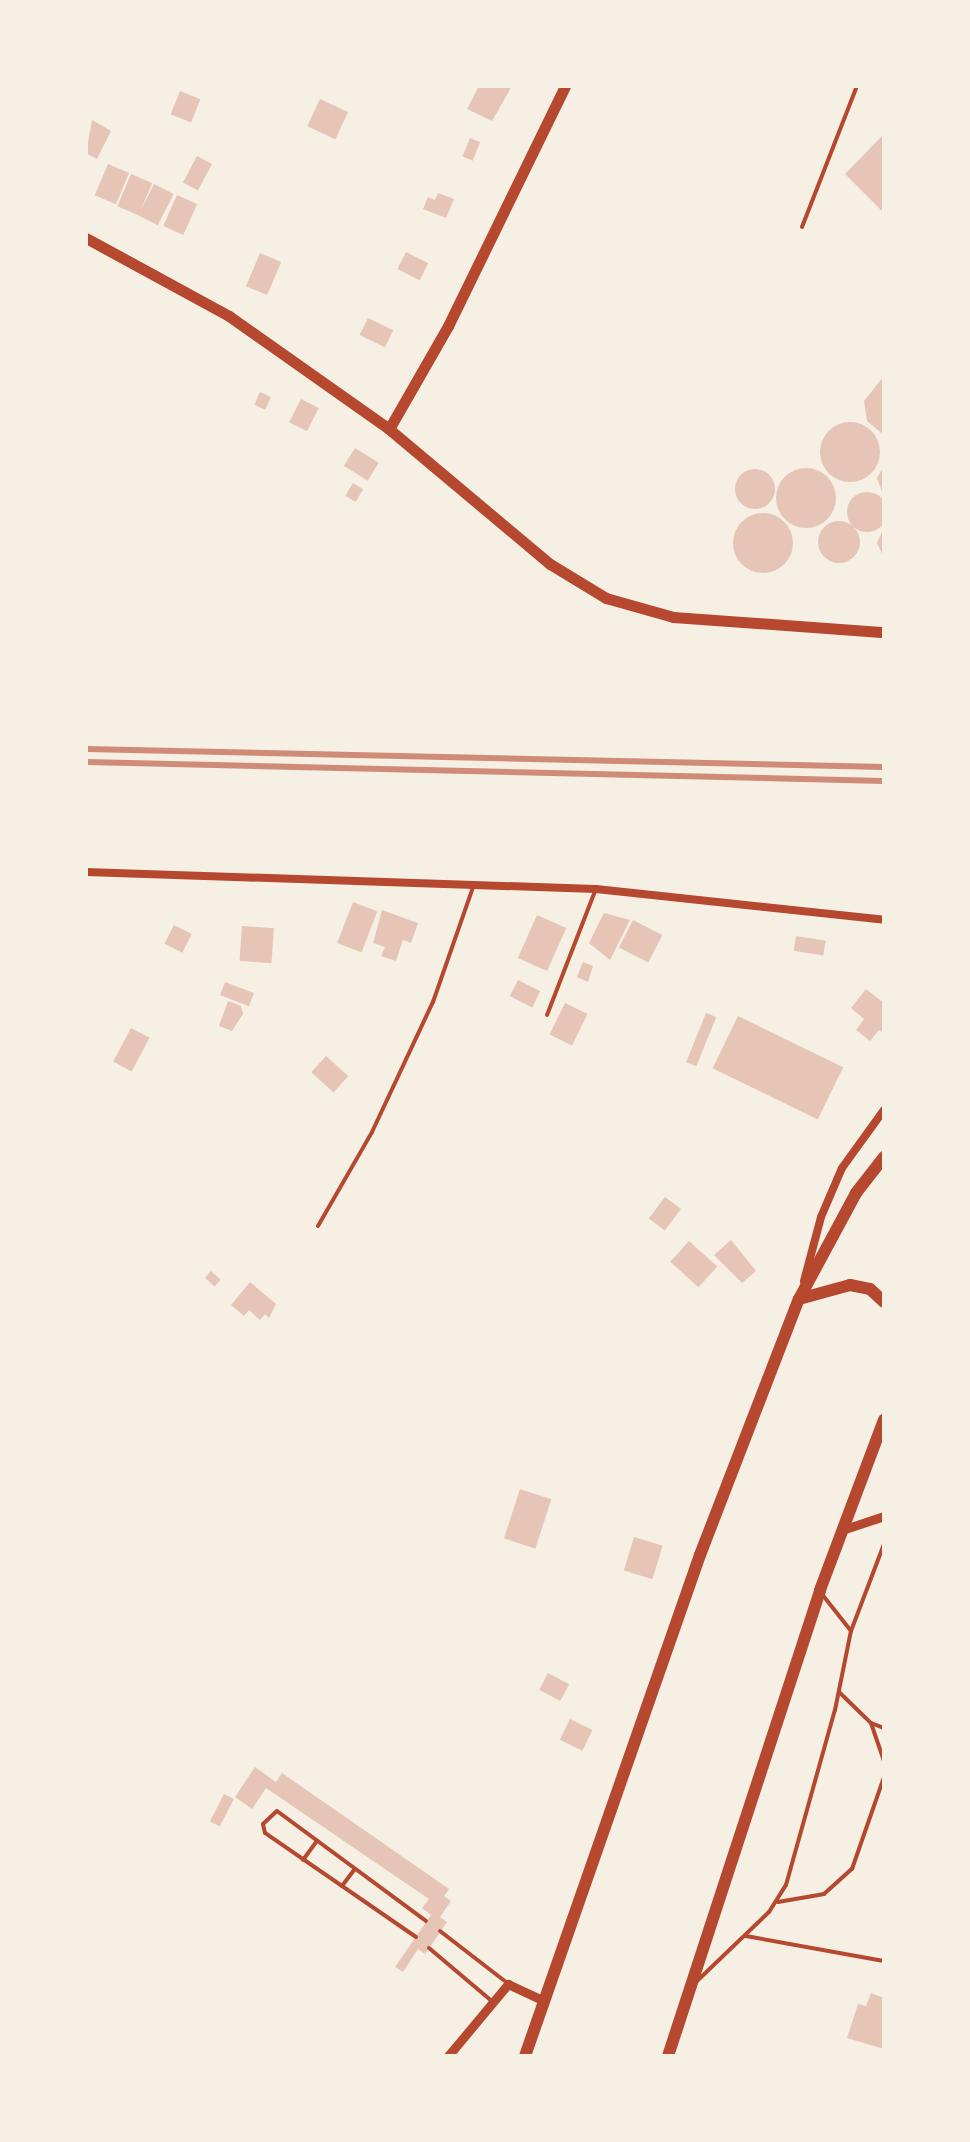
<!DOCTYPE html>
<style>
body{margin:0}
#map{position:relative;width:970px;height:2142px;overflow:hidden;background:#f6efe4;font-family:"Open Sans",sans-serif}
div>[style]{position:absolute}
.building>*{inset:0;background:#e6c5b7;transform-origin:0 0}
.round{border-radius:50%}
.service>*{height:4px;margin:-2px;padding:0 2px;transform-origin:2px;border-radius:2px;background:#b5482f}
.minor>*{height:8px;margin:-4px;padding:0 4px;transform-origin:4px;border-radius:4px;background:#b5482f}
.tertiary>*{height:9px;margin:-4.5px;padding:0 4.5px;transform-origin:4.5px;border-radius:4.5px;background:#b5482f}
.secondary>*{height:11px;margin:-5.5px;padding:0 5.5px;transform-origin:5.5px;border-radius:5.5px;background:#b5482f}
.trunk>*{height:12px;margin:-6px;padding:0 6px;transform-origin:6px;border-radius:6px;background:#b5482f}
.rail>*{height:6px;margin:-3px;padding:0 3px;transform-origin:3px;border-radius:3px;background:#cf8b77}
span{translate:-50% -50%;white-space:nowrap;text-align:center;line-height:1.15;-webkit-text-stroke:8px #f6efe4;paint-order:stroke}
.frame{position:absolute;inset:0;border:88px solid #f6efe4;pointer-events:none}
</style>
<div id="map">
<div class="building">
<i style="clip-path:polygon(479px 86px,512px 86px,492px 121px,467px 109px)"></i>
<i style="left:180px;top:91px;width:22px;height:25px;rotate:22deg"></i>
<i style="left:320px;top:99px;width:31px;height:30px;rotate:25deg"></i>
<i style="clip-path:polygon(92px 120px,111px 131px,97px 159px,86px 153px)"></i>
<i style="clip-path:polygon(884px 134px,884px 213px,845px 174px)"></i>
<i style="left:470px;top:138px;width:11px;height:20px;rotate:22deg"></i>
<i style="left:197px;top:156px;width:17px;height:30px;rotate:28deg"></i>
<i style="left:108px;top:164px;width:23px;height:34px;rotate:23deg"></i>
<i style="left:131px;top:174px;width:23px;height:35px;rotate:23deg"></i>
<i style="left:154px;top:184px;width:22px;height:35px;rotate:27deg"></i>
<i style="clip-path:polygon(438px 193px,454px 199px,446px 218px,423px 209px,428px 197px,435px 200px)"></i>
<i style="left:177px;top:195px;width:22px;height:34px;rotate:24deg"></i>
<i style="left:406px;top:252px;width:25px;height:19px;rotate:27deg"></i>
<i style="left:260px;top:253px;width:23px;height:36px;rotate:23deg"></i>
<i style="left:368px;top:318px;width:28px;height:19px;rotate:26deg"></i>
<i style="clip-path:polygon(884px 376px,884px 435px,867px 421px,864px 401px)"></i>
<i style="left:260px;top:392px;width:12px;height:14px;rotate:24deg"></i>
<i style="left:301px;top:399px;width:20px;height:26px;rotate:27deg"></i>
<i class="round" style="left:820px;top:422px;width:60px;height:60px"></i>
<i style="left:355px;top:448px;width:28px;height:21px;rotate:32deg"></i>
<i style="clip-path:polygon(884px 466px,884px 497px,877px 478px)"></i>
<i class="round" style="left:776px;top:468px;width:60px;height:60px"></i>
<i class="round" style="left:735px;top:469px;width:40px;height:40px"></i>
<i style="left:353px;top:483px;width:12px;height:15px;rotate:31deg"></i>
<i class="round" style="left:847px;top:492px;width:40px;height:40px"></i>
<i class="round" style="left:733px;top:513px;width:60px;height:60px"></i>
<i class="round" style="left:818px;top:521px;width:42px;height:42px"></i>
<i style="clip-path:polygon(884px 527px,884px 558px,877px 543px)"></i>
<i style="left:353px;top:902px;width:26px;height:44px;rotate:21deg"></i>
<i style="clip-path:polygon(382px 910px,418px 923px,411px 943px,403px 940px,396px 961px,381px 956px,385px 947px,373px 943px)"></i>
<i style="clip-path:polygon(604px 913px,630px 920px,610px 960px,589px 943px)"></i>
<i style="left:537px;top:915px;width:32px;height:47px;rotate:24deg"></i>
<i style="left:633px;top:920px;width:33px;height:31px;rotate:27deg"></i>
<i style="left:174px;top:925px;width:20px;height:21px;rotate:27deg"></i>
<i style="left:242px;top:926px;width:32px;height:35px;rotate:4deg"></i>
<i style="left:796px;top:936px;width:30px;height:15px;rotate:9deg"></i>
<i style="clip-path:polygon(583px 962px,593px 966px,588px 982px,577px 977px)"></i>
<i style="left:518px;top:980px;width:25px;height:18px;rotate:27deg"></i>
<i style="left:225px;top:982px;width:31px;height:14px;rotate:21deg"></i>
<i style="clip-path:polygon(866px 989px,884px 1003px,884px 1034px,879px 1030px,870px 1041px,856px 1030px,864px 1019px,851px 1008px)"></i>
<i style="clip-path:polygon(228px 1001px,241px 1006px,243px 1014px,232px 1031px,219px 1026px)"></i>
<i style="left:565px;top:1003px;width:25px;height:35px;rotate:26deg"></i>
<i style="left:706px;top:1013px;width:11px;height:53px;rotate:22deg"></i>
<i style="left:738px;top:1016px;width:117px;height:58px;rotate:26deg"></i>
<i style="left:131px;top:1028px;width:21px;height:38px;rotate:28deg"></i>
<i style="left:326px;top:1056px;width:30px;height:22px;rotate:42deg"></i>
<i style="left:665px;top:1197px;width:20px;height:27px;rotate:37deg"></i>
<i style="clip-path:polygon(731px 1240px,756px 1271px,742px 1283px,714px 1255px)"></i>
<i style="left:689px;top:1241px;width:38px;height:28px;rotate:42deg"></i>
<i style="left:211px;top:1271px;width:13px;height:9px;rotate:42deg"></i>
<i style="clip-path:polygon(250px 1282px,276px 1304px,269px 1318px,265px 1314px,260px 1320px,249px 1310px,244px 1316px,231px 1305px)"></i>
<i style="left:520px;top:1489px;width:33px;height:52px;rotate:18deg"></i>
<i style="left:634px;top:1537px;width:30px;height:35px;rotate:17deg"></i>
<i style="left:548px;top:1673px;width:24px;height:19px;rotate:28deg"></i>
<i style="left:570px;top:1719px;width:25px;height:23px;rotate:26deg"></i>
<i style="clip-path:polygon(255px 1767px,276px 1782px,282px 1773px,449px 1889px,444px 1896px,451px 1901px,440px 1917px,447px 1922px,425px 1954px,418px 1949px,403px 1972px,395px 1967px,431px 1915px,422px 1908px,429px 1899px,266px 1788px,252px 1809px,235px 1797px)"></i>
<i style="left:224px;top:1794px;width:11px;height:31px;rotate:27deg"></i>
<i style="clip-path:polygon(871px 1993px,884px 1998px,884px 2049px,847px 2038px,858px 2004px,866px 2006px)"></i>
</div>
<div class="service">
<i style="left:802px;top:227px;width:151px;rotate:-68.7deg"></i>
<i style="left:547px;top:1015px;width:133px;rotate:-68.8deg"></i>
<i style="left:318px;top:1226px;width:108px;rotate:-60.1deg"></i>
<i style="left:372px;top:1132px;width:144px;rotate:-64.9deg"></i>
<i style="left:433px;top:1002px;width:122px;rotate:-70.8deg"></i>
<i style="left:851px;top:1631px;width:93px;rotate:-69.2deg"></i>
<i style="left:839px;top:1692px;width:45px;rotate:44.1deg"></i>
<i style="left:871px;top:1723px;width:40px;rotate:71.1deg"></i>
<i style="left:871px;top:1723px;width:14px;rotate:21deg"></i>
<i style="left:303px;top:1860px;width:24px;rotate:-54deg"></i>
<i style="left:342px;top:1886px;width:21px;rotate:-53deg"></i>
<i style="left:778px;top:1902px;width:47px;rotate:-9.9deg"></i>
<i style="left:824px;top:1894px;width:38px;rotate:-42deg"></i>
<i style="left:852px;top:1869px;width:97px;rotate:-70.8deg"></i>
<i style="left:440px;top:1931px;width:83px;rotate:37.7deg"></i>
<i style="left:746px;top:1936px;width:140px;rotate:10.3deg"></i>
<i style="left:416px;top:1937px;width:183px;rotate:-145.4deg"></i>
<i style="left:265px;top:1833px;width:9px;rotate:-103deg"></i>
<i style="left:263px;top:1824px;width:19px;rotate:-43deg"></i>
<i style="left:277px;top:1811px;width:185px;rotate:36.4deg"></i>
<i style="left:429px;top:1948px;width:84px;rotate:40.2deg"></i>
<i style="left:697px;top:1981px;width:100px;rotate:-43.8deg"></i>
<i style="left:769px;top:1912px;width:32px;rotate:-58deg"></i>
<i style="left:786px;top:1885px;width:182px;rotate:-74.4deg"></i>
<i style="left:835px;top:1710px;width:81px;rotate:-78.6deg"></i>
<i style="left:851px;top:1631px;width:48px;rotate:-128.3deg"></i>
</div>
<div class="minor">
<i style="left:86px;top:872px;width:510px;rotate:1.91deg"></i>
<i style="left:596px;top:889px;width:290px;rotate:6.1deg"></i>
<i style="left:804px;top:1281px;width:66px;rotate:-75.1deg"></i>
<i style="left:821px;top:1217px;width:53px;rotate:-66.8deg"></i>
<i style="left:842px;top:1168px;width:72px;rotate:-54.1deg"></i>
</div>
<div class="tertiary">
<i style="left:842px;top:1530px;width:44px;rotate:-18.4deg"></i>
<i style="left:448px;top:2056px;width:94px;rotate:-50.2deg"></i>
<i style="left:508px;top:1984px;width:38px;rotate:25deg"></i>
</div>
<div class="secondary">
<i style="left:86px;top:238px;width:163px;rotate:28.6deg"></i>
<i style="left:229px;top:316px;width:196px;rotate:35.2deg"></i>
<i style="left:389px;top:429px;width:210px;rotate:40deg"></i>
<i style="left:550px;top:564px;width:66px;rotate:31.3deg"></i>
<i style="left:606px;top:598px;width:70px;rotate:15.8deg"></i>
<i style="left:673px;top:617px;width:212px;rotate:4.1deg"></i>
<i style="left:389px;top:429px;width:119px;rotate:-60.2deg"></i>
<i style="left:448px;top:326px;width:267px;rotate:-64deg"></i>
</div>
<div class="trunk">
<i style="left:799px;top:1299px;width:53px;rotate:-15.4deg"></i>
<i style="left:850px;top:1285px;width:20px;rotate:11deg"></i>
<i style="left:870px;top:1289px;width:19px;rotate:43deg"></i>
<i style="left:525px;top:2056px;width:531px;rotate:-70.75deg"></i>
<i style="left:700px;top:1555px;width:274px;rotate:-68.9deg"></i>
<i style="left:799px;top:1299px;width:120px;rotate:-61.7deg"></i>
<i style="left:856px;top:1193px;width:46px;rotate:-52.1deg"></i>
<i style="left:668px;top:2056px;width:490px;rotate:-71.9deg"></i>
<i style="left:820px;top:1590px;width:182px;rotate:-69.4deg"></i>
</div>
<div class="rail">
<i style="left:86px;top:749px;width:798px;rotate:1.29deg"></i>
<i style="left:86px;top:762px;width:798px;rotate:1.36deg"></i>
</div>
<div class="frame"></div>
</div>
